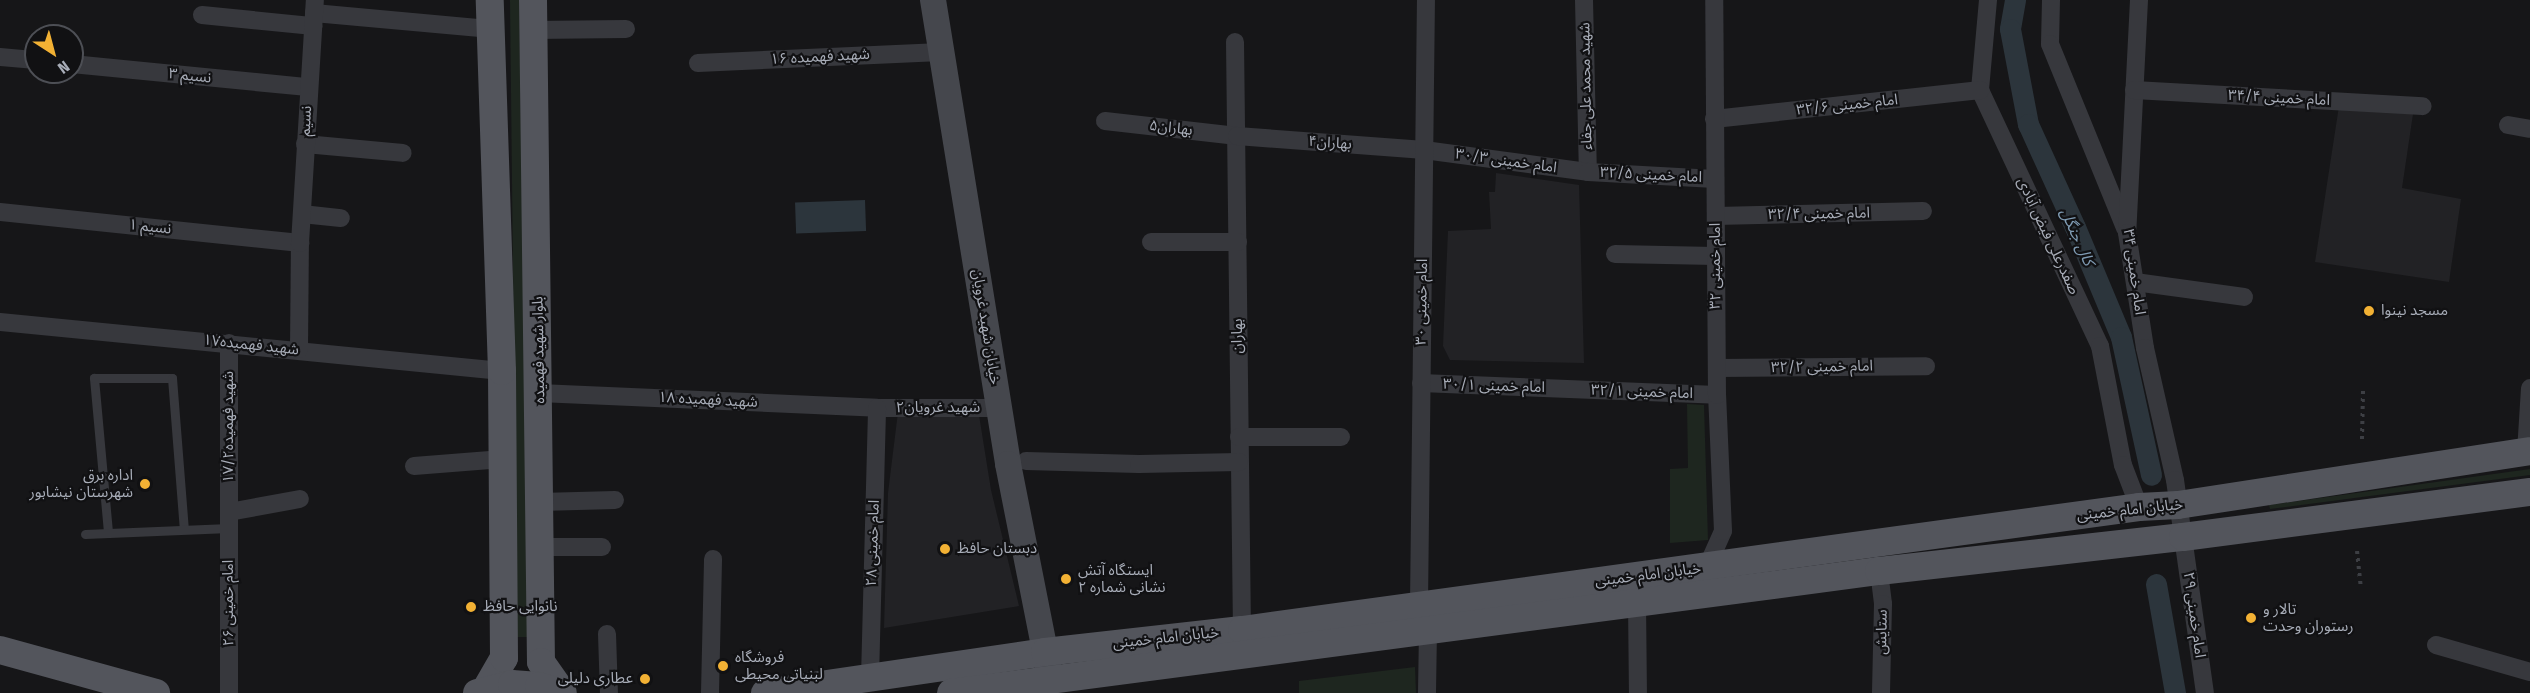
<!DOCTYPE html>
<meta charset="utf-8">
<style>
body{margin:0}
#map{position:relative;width:2530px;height:693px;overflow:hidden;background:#161618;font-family:"Fira Sans Condensed","Noto Sans Arabic",sans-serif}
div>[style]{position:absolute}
.built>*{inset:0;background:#222225}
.green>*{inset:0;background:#1e261f}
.water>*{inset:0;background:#2c353c;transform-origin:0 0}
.canal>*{height:21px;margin:-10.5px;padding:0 10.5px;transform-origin:10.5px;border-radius:10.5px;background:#2c353c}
.path>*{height:4px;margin-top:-2px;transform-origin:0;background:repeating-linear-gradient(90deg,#3d3f44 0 3px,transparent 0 7.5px)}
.lane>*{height:9px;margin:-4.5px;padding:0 4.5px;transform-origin:4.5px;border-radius:4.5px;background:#37383d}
.street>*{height:18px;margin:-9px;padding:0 9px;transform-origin:9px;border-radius:9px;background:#37383d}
.secondary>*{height:26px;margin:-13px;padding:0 13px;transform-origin:13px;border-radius:13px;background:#45474d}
.primary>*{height:28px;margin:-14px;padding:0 14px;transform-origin:14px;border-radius:14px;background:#53555c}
.dots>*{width:16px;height:16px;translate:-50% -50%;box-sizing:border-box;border:3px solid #111113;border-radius:50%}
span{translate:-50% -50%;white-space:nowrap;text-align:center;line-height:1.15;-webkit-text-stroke:4.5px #111113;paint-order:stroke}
.street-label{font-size:15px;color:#a8adb8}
.poi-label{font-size:15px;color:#a8adb8}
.left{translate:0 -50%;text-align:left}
.right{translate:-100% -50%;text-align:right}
.water-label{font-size:16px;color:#7f9bb3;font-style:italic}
.north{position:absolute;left:24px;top:24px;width:60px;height:60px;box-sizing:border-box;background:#111113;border:2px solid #4d4f55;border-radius:50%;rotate:144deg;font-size:16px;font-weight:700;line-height:24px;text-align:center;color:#a8adb8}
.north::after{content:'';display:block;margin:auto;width:21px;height:27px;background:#f2b134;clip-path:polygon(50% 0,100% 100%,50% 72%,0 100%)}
</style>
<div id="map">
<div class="built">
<i style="clip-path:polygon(2339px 106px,2413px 114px,2402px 188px,2461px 199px,2449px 282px,2315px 262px)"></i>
<i style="clip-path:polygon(1496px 173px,1579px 185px,1584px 363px,1450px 360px,1443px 346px,1448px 231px,1491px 229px,1489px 192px,1495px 192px)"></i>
<i style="clip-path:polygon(898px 412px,979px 415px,991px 490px,1019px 606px,884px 628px,888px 493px)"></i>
</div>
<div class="green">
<i style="clip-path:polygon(510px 0,519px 0,529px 637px,517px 637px)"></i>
<i style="clip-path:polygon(1687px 404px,1704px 405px,1708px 540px,1670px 543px,1670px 469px,1688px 468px)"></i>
<i style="clip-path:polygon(2530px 469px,2530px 475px,2270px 509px,2269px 505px)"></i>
<i style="clip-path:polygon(1415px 667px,1416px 693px,1299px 693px,1299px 681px)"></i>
</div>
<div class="water">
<i style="left:865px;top:200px;width:31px;height:70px;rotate:88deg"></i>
</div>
<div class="canal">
<i style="left:2015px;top:0;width:29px;rotate:100deg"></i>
<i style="left:2010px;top:29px;width:97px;rotate:79.3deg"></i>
<i style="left:2028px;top:124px;width:113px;rotate:65.5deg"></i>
<i style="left:2075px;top:227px;width:119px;rotate:67.3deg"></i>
<i style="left:2121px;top:337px;width:141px;rotate:77.7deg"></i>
<i style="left:2156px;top:584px;width:111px;rotate:80.1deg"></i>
</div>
<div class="path">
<i style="left:2362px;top:439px;width:48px;rotate:-88.8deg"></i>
<i style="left:2357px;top:551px;width:36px;rotate:84deg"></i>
</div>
<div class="lane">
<i style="left:108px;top:532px;width:155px;rotate:-95.2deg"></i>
<i style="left:94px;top:378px;width:78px"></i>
<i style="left:172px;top:378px;width:151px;rotate:85.5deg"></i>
<i style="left:85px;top:534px;width:144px;rotate:-2.4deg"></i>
</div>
<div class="street">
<i style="left:1584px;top:0;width:172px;rotate:88.7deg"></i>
<i style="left:1988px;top:0;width:90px;rotate:95.1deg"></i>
<i style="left:1980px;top:90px;width:283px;rotate:64.9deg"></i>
<i style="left:2100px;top:346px;width:121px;rotate:79.1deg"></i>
<i style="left:2123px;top:465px;width:45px;rotate:69.1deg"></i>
<i style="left:2051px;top:0;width:44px;rotate:91.3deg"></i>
<i style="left:2050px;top:44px;width:199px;rotate:67.8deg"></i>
<i style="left:2139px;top:0;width:233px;rotate:92.9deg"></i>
<i style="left:2127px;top:233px;width:116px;rotate:81.1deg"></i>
<i style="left:2145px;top:348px;width:135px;rotate:77.2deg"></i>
<i style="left:2175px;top:480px;width:215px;rotate:82deg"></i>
<i style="left:314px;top:13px;width:178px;rotate:5.2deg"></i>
<i style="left:202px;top:15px;width:112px;rotate:5.7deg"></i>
<i style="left:533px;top:30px;width:93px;rotate:-0.6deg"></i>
<i style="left:1235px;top:42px;width:588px;rotate:89.32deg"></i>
<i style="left:0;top:57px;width:36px;rotate:5deg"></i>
<i style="left:698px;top:63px;width:243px;rotate:-2.6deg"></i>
<i style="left:72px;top:64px;width:237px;rotate:5.6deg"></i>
<i style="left:2134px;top:90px;width:289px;rotate:3.2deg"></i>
<i style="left:1714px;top:119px;width:268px;rotate:-6.2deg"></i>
<i style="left:1105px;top:121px;width:133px;rotate:6.5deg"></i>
<i style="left:1237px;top:136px;width:188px;rotate:4.3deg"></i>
<i style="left:1424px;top:150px;width:165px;rotate:7.6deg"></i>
<i style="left:1588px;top:172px;width:127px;rotate:3.2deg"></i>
<i style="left:2508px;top:125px;width:22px;rotate:10deg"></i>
<i style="left:305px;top:144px;width:98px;rotate:5.2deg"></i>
<i style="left:0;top:212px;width:302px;rotate:5.9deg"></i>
<i style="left:302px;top:214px;width:39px;rotate:6deg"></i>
<i style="left:1716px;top:216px;width:207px;rotate:-1.4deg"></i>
<i style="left:1151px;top:242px;width:87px"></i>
<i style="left:1615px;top:254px;width:100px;rotate:1.1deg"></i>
<i style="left:2135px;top:282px;width:110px;rotate:7.8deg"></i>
<i style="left:0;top:322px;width:504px;rotate:5.57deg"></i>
<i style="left:299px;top:349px;width:106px;rotate:-89.5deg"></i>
<i style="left:300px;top:243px;width:243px;rotate:-86.5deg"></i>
<i style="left:1717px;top:368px;width:209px;rotate:-0.5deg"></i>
<i style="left:1421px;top:383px;width:296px;rotate:2.3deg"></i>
<i style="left:539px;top:393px;width:338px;rotate:2.5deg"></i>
<i style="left:877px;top:408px;width:122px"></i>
<i style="left:1239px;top:437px;width:102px"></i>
<i style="left:2526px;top:452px;width:64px;rotate:-86.4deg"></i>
<i style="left:1026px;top:461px;width:113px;rotate:1.5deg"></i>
<i style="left:1139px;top:464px;width:100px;rotate:-1.1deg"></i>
<i style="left:414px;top:466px;width:89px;rotate:-4.5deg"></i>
<i style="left:540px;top:502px;width:75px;rotate:-1.5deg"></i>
<i style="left:229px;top:512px;width:72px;rotate:-10.4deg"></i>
<i style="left:540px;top:547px;width:62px"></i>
<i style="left:1707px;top:567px;width:39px;rotate:-66deg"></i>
<i style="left:1723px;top:531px;width:136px;rotate:-92.5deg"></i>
<i style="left:1717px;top:395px;width:395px;rotate:-90.4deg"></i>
<i style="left:1879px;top:571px;width:33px;rotate:83deg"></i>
<i style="left:1883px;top:604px;width:89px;rotate:91.3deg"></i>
<i style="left:1637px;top:602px;width:91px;rotate:89.4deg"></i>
<i style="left:1419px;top:604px;width:604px;rotate:-89.34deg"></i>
<i style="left:607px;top:634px;width:59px;rotate:88.1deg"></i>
<i style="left:2436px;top:645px;width:98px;rotate:16deg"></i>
<i style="left:870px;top:678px;width:270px;rotate:-88.5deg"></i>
<i style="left:229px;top:693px;width:350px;rotate:-90deg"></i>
<i style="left:710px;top:693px;width:134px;rotate:-88.7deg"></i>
<i style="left:1427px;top:693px;width:63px;rotate:-89.1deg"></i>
</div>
<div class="secondary">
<i style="left:933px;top:0;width:470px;rotate:80.8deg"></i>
<i style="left:1008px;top:464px;width:212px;rotate:78.8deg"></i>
</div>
<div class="primary">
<i style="left:533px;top:0;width:662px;rotate:89.31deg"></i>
<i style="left:541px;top:662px;width:38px;rotate:55deg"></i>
<i style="left:0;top:650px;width:162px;rotate:15.4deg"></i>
<i style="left:486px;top:689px;width:36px;rotate:-60deg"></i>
<i style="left:504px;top:658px;width:287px;rotate:-90.4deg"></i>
<i style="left:502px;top:371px;width:371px;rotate:-91.9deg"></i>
<i style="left:477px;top:693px;width:36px;rotate:-14deg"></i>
<i style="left:512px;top:684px;width:27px;rotate:4deg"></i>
<i style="left:539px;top:686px;width:23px;rotate:18deg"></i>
<i style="left:765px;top:693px;width:283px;rotate:-8.3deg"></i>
<i style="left:1045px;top:652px;width:198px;rotate:-6.4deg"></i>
<i style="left:1242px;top:630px;width:905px;rotate:-7.81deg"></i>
<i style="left:2139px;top:507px;width:39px;rotate:-3deg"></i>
<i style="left:2178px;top:505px;width:356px;rotate:-8.7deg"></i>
<i style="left:951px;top:693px;width:936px;rotate:-7.49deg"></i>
<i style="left:1879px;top:571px;width:306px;rotate:-6.4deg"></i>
<i style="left:2183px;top:537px;width:350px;rotate:-7.4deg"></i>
</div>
<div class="dots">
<i style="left:2369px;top:311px;background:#f2b134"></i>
<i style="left:145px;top:484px;background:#f2b134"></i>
<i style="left:945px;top:549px;background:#f2b134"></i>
<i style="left:1066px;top:579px;background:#f2b134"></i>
<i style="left:471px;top:607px;background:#f2b134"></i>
<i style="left:2251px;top:618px;background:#f2b134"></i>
<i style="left:723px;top:666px;background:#f2b134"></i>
<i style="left:645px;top:679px;background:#f2b134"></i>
</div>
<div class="street-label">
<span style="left:820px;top:57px;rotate:-3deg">شهید فهمیده ۱۶</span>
<span style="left:190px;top:76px;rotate:6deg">نسیم ۳</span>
<span style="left:1586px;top:86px;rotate:-91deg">شهید محمد علی جفاء</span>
<span style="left:2279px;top:98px;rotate:3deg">امام خمینی ۳۴/۴</span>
<span style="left:1847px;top:105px;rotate:-6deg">امام خمینی ۳۲/۶</span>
<span style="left:306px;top:121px;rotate:-87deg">نسیم</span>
<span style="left:1171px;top:128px;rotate:7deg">بهاران۵</span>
<span style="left:1330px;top:143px;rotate:4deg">بهاران۴</span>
<span style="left:1506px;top:161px;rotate:8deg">امام خمینی ۳۰/۳</span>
<span style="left:1651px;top:175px;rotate:3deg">امام خمینی ۳۲/۵</span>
<span style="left:1819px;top:214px;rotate:-1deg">امام خمینی ۳۲/۴</span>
<span style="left:150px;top:227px;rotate:6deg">نسیم ۱</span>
<span style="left:2048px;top:236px;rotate:65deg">صفدرعلی فیض آبادی</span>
<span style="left:1716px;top:266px;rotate:-90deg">امام خمینی ۳۲</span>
<span style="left:2134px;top:272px;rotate:82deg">امام خمینی ۳۴</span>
<span style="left:1422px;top:302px;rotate:-89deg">امام خمینی ۳۰</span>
<span style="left:986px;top:327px;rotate:81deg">خیابان شهید غرویان</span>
<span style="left:1238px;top:336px;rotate:-90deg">بهاران</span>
<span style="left:251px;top:345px;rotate:6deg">شهید فهمیده۱۷</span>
<span style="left:539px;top:350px;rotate:-91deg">بلوار شهید فهمیده</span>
<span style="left:1822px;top:367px;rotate:-1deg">امام خمینی ۳۲/۲</span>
<span style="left:1494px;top:386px;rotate:2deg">امام خمینی ۳۰/۱</span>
<span style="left:1642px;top:392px;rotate:2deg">امام خمینی ۳۲/۱</span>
<span style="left:708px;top:400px;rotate:3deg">شهید فهمیده ۱۸</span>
<span style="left:938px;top:408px">شهید غرویان۲</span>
<span style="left:229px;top:427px;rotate:-90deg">شهید فهمیده۱۷/۲</span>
<span style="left:2130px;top:510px;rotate:-6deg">خیابان امام خمینی</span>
<span style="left:873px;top:543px;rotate:-88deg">امام خمینی ۲۸</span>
<span style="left:1648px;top:575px;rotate:-7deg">خیابان امام خمینی</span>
<span style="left:229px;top:603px;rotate:-90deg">امام خمینی ۲۶</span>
<span style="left:2194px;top:615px;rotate:82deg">امام خمینی ۲۹</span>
<span style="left:1882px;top:632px;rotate:-89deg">ستایش</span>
<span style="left:1166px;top:638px;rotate:-6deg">خیابان امام خمینی</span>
</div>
<div class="poi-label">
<span class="left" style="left:2381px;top:311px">مسجد نینوا</span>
<span class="right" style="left:133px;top:484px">اداره برق<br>شهرستان نیشابور</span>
<span class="left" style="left:957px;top:549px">دبستان حافظ</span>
<span class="left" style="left:1078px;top:579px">ایستگاه آتش<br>نشانی شماره ۲</span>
<span class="left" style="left:483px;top:607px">نانوایی حافظ</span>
<span class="left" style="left:2263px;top:618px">تالار و<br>رستوران وحدت</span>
<span class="left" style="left:735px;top:666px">فروشگاه<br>لبنیاتی محیطی</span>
<span class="right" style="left:633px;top:679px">عطاری دلیلی</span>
</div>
<div class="water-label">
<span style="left:2077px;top:237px;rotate:66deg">کال جنگل</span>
</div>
<div class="north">N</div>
</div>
